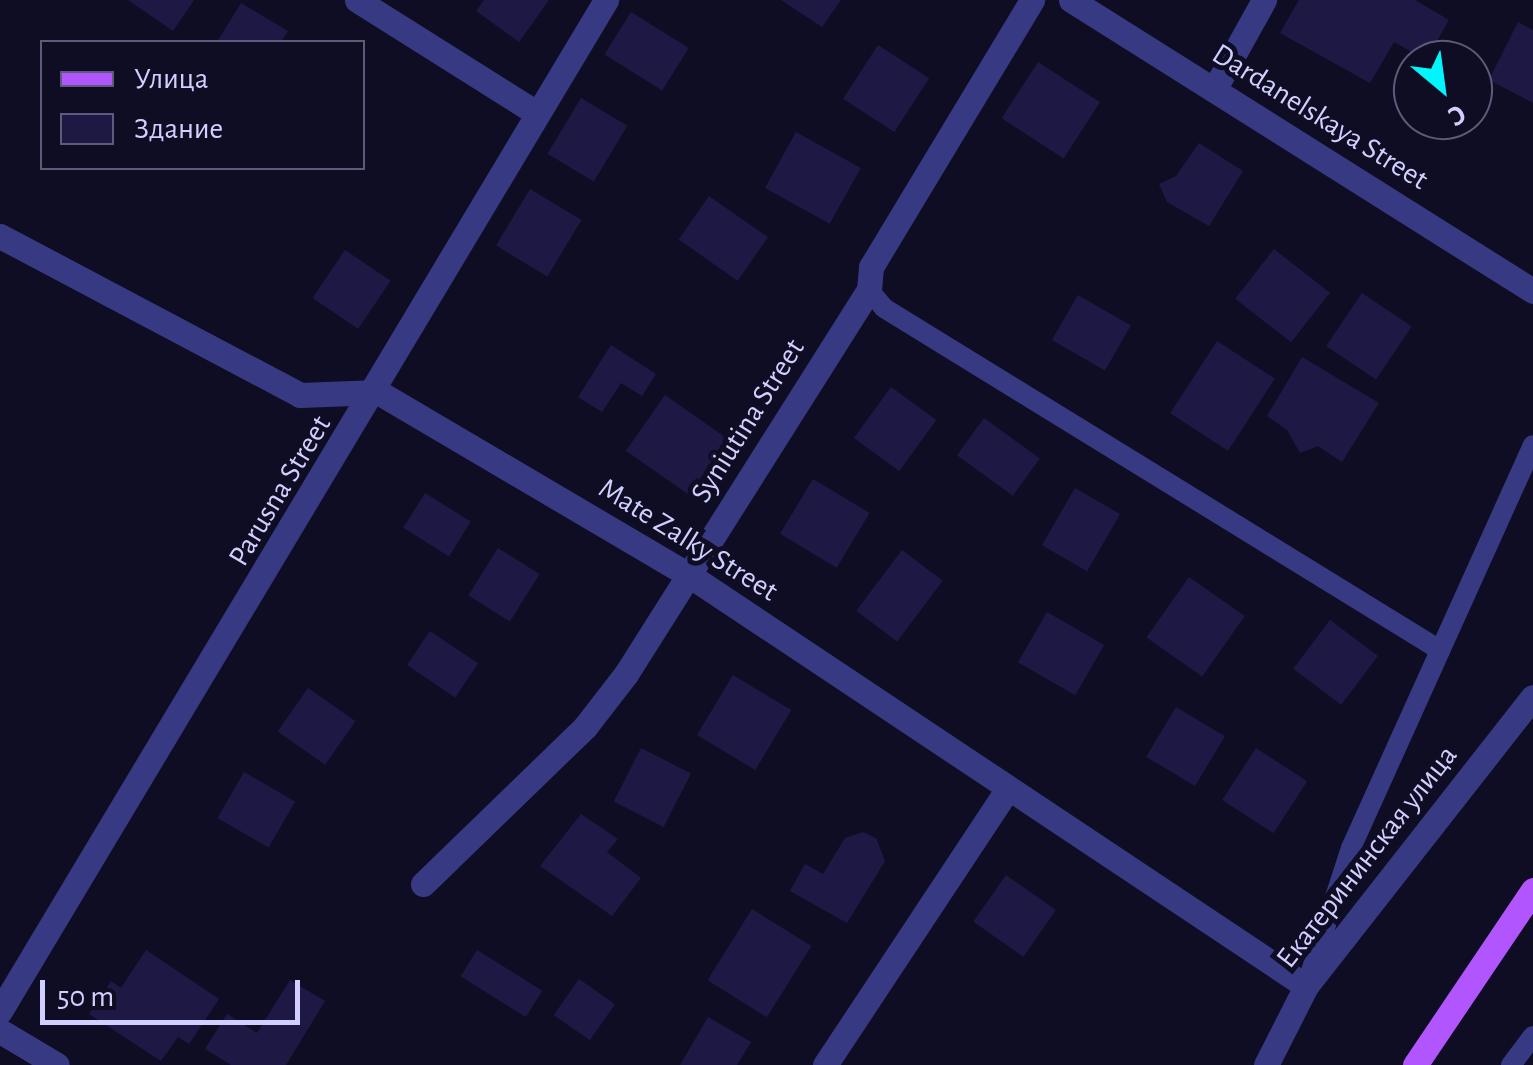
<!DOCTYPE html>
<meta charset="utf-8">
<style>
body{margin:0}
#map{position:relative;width:1533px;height:1065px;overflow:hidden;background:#0f0d23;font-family:"Alegreya Sans",sans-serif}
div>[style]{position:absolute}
.building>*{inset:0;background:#1e1944;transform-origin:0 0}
.service>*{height:20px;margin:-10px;padding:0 10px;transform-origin:10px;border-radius:10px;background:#373a83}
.minor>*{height:25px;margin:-12.5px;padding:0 12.5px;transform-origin:12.5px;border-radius:12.5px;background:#373a83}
.primary>*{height:25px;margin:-12.5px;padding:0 12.5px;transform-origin:12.5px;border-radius:12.5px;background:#b156ff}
span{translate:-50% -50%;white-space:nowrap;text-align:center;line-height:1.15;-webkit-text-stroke:10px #0f0d23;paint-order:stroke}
.street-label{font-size:30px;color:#d0cfff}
.legend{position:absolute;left:40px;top:40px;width:325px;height:130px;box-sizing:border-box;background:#0f0d23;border:2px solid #5c5b7b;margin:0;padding:12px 18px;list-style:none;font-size:30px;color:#d0cfff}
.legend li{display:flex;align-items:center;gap:20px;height:50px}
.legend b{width:50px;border:2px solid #5c5b7b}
.north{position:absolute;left:1393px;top:40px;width:100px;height:100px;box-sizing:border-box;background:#0f0d23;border:2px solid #5c5b7b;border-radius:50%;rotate:151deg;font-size:28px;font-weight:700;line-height:40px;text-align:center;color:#d0cfff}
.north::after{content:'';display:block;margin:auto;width:35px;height:45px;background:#00f6fa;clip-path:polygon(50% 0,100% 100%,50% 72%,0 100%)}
.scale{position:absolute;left:40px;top:980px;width:260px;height:45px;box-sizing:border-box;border:5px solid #d0cfff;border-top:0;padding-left:12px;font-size:30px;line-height:35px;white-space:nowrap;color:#d0cfff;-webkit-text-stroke:8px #0f0d23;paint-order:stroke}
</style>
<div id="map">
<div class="building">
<i style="clip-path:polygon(128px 0,194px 0,173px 31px)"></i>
<i style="clip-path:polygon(484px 0,549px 0,519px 42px,476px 11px)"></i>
<i style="clip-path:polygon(781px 0,841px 0,822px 27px)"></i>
<i style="clip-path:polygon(1299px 0,1415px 0,1449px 20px,1426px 60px,1394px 42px,1370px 83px,1280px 33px)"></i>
<i style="clip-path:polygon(241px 3px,288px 31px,281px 42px,217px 42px)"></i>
<i style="left:631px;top:12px;width:68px;height:50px;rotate:32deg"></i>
<i style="clip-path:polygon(1518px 22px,1533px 30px,1533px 103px,1489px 80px)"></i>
<i style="left:878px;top:45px;width:61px;height:64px;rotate:33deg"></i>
<i style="left:1038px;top:62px;width:74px;height:67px;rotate:33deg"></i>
<i style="left:581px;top:98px;width:54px;height:65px;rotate:31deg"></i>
<i style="left:796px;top:132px;width:74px;height:64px;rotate:29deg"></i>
<i style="clip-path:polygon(1199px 143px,1243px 171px,1209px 226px,1167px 202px,1159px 184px,1176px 176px)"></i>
<i style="left:530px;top:189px;width:60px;height:66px;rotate:31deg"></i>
<i style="left:709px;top:196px;width:72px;height:53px;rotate:35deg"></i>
<i style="left:1274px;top:249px;width:71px;height:63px;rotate:38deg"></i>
<i style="left:345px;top:250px;width:55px;height:58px;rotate:34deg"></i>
<i style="left:1362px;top:293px;width:60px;height:64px;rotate:34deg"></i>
<i style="left:1078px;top:295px;width:61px;height:52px;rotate:30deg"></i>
<i style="left:1217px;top:341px;width:69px;height:86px;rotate:33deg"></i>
<i style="clip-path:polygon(611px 345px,656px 374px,642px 396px,621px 383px,602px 412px,578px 397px)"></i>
<i style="clip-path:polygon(1302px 357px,1379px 403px,1342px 462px,1318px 446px,1300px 453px,1287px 430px,1267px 416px)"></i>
<i style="left:891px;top:387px;width:56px;height:63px;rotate:36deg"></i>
<i style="left:665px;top:395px;width:78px;height:68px;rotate:35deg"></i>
<i style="left:984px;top:418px;width:69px;height:46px;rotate:36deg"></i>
<i style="left:813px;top:479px;width:66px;height:64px;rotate:31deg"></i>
<i style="left:1075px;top:488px;width:52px;height:66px;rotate:30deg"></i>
<i style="left:425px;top:493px;width:54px;height:41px;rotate:32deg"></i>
<i style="left:498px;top:548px;width:49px;height:56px;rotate:32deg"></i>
<i style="left:902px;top:550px;width:51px;height:76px;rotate:37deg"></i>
<i style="left:1189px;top:577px;width:68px;height:74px;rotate:35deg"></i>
<i style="left:1047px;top:612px;width:66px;height:58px;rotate:30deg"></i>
<i style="left:1330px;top:620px;width:60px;height:61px;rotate:37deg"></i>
<i style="left:430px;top:631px;width:58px;height:41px;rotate:34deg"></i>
<i style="left:733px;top:675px;width:68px;height:70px;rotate:31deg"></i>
<i style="left:308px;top:688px;width:58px;height:53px;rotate:35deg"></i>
<i style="left:1176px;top:707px;width:57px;height:58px;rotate:31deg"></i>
<i style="left:641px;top:748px;width:56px;height:60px;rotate:27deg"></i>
<i style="left:1256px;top:748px;width:61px;height:62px;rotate:33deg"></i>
<i style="left:244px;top:772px;width:59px;height:53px;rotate:30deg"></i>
<i style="clip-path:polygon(581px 814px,618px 839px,607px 852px,641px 878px,612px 916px,540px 866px)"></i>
<i style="clip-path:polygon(863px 832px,876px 838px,885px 861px,847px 923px,790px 891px,805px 864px,823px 874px,845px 838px)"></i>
<i style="left:1006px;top:875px;width:61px;height:57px;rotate:35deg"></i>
<i style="left:752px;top:909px;width:70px;height:84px;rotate:32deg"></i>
<i style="clip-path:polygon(146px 950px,219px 999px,189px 1044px,178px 1037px,161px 1061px,89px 1014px,111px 981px,121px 988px)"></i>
<i style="left:477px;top:950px;width:77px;height:31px;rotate:32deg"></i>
<i style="left:579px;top:979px;width:44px;height:44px;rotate:35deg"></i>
<i style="clip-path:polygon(290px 980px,325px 1001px,286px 1065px,231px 1065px,205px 1049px,227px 1014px,257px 1033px)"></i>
<i style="clip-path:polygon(708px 1017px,751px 1042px,737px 1065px,680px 1065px)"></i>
</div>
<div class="service">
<i style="left:869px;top:290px;width:23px;rotate:50deg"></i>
<i style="left:884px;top:308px;width:653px;rotate:31.6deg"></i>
<i style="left:1310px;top:974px;width:133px;rotate:-72deg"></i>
<i style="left:1351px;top:848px;width:442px;rotate:-65.7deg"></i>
<i style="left:1511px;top:1065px;width:36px;rotate:-53deg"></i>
</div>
<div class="minor">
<i style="left:357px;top:0;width:210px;rotate:32.2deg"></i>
<i style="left:1071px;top:0;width:546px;rotate:32.21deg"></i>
<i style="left:1215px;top:88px;width:101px;rotate:-60.9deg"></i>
<i style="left:0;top:236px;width:340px;rotate:27.9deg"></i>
<i style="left:300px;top:395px;width:78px;rotate:-2.2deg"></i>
<i style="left:378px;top:392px;width:361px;rotate:30.5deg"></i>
<i style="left:689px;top:575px;width:741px;rotate:33.67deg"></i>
<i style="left:423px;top:884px;width:226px;rotate:-44.1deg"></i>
<i style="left:585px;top:727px;width:67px;rotate:-52.3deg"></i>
<i style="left:626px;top:674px;width:454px;rotate:-57.7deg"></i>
<i style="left:869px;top:290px;width:23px;rotate:-85deg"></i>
<i style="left:871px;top:267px;width:312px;rotate:-58.9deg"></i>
<i style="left:0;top:1011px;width:1179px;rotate:-59.06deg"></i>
<i style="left:0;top:1031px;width:66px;rotate:30.8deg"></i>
<i style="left:825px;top:1065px;width:332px;rotate:-56.5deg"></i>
<i style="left:1266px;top:1065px;width:89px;rotate:-63.1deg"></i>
<i style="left:1306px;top:986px;width:367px;rotate:-51.9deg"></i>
</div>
<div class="primary">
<i style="left:1415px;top:1065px;width:211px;rotate:-56deg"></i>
</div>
<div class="street-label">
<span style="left:1320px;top:117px;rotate:32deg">Dardanelskaya Street</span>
<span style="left:748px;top:421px;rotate:-58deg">Syniutina Street</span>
<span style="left:280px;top:491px;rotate:-59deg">Parusna Street</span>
<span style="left:688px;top:540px;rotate:32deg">Mate Zalky Street</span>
<span style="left:1367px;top:857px;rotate:-52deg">Екатерининская улица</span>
</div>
<ul class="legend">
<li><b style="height:12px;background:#b156ff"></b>Улица</li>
<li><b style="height:28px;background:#1e1944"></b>Здание</li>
</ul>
<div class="north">С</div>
<div class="scale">50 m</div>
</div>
